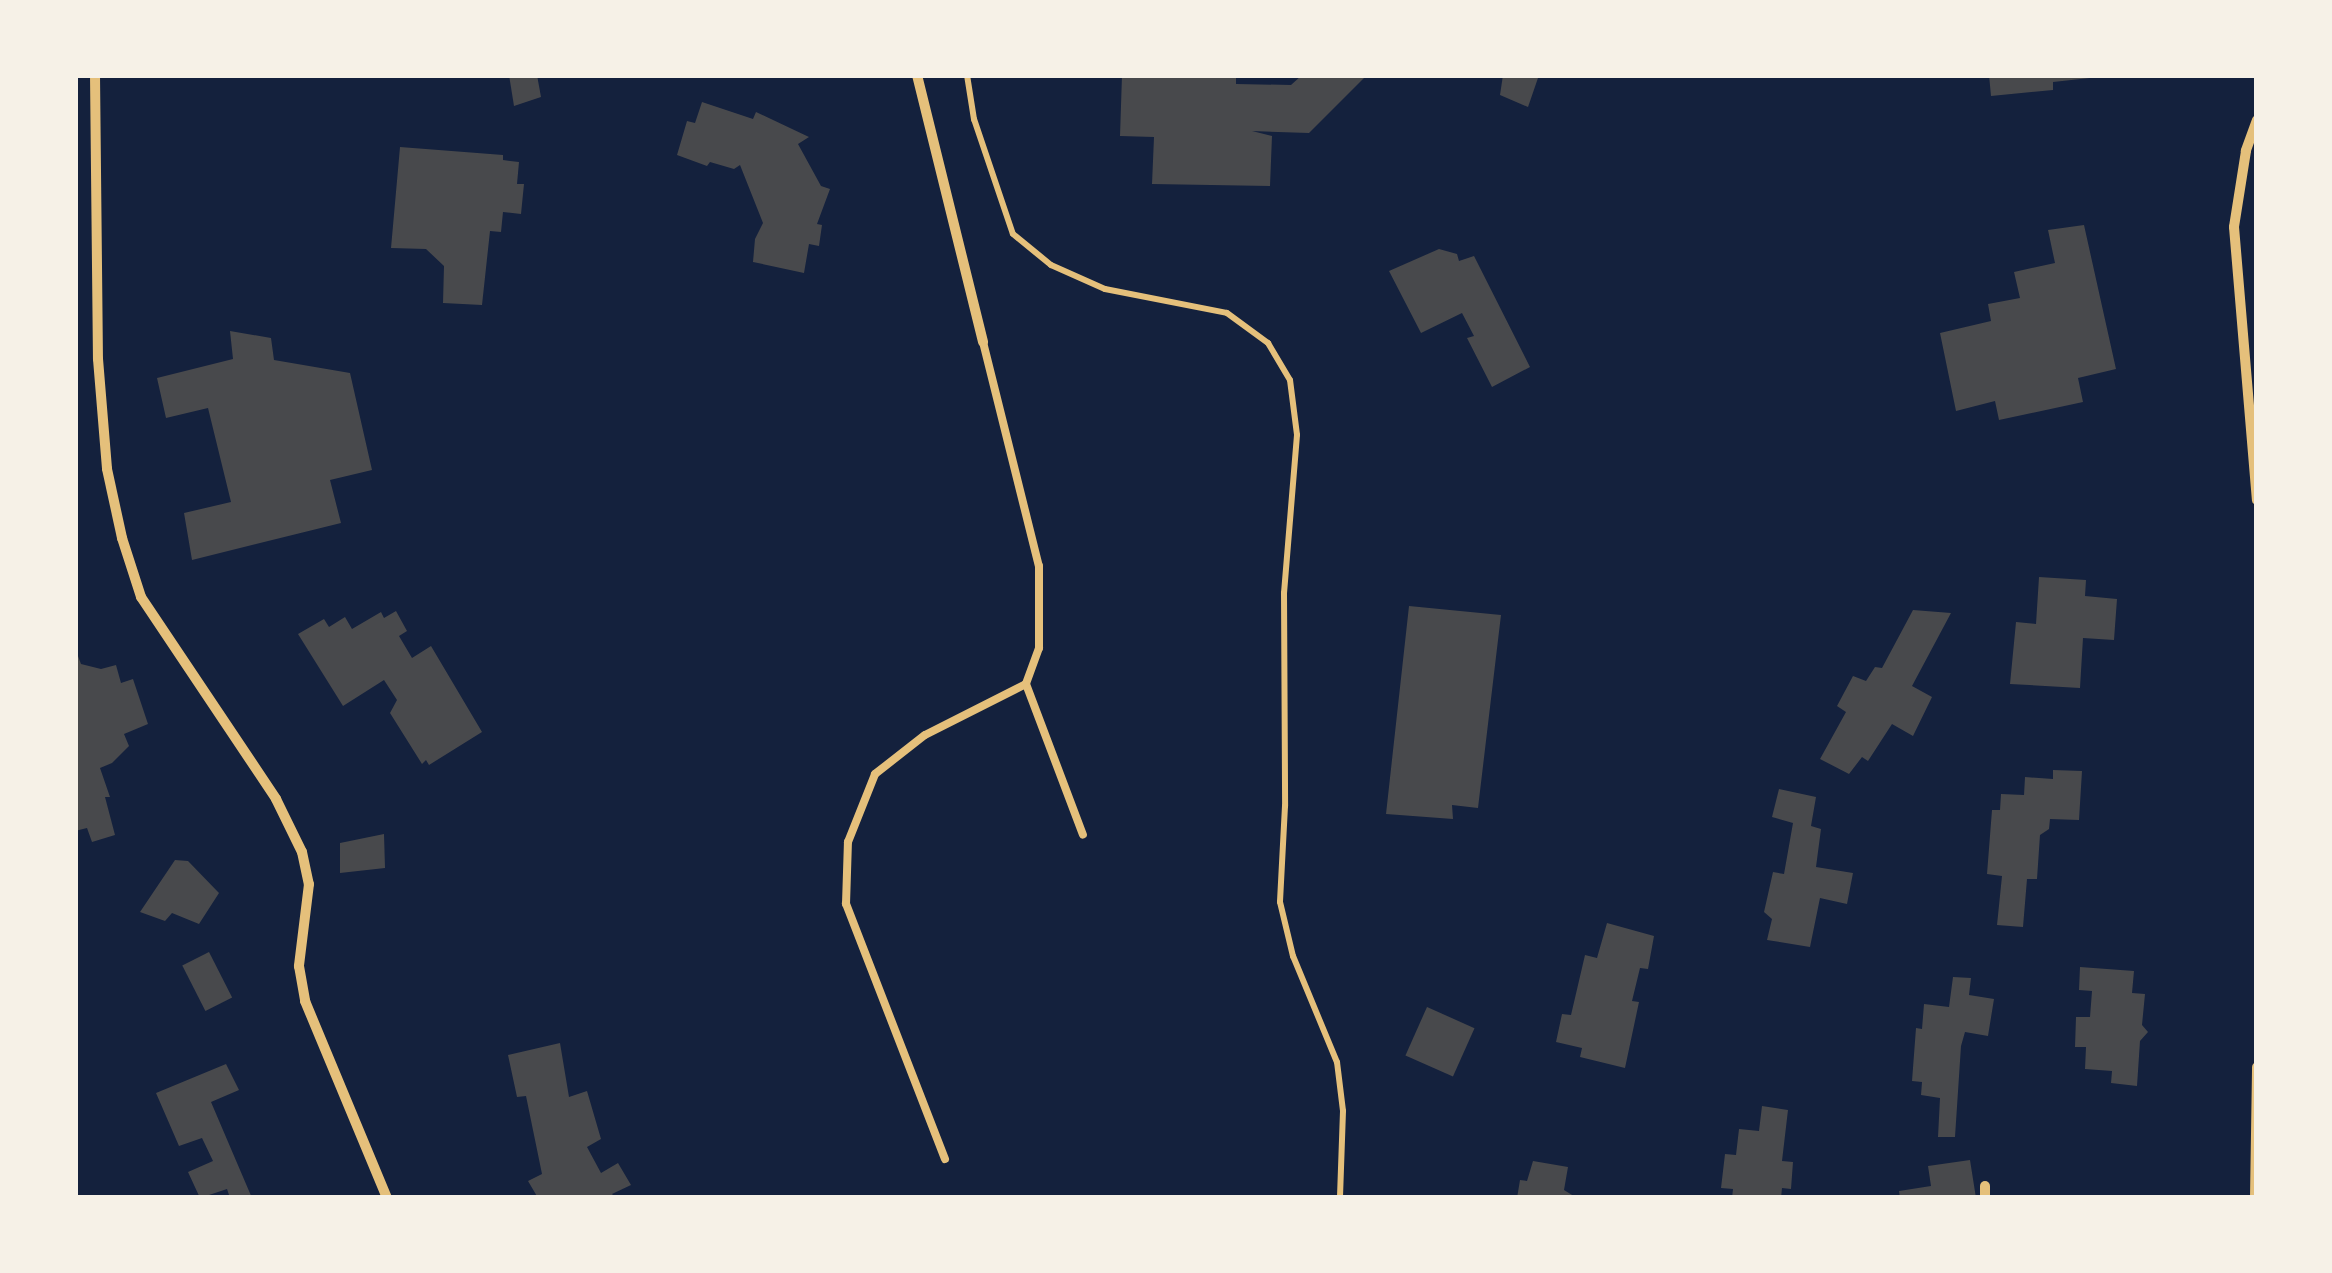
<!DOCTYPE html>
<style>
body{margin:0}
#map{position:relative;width:2332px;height:1273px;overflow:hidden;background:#14213d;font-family:"Alegreya Sans",sans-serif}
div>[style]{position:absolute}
.building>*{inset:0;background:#48494c;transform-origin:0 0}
.path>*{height:6px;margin:-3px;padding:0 3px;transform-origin:3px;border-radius:3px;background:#e5c07b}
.service>*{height:8px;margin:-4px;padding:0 4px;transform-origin:4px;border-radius:4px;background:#e5c07b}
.minor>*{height:10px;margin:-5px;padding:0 5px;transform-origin:5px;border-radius:5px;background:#e5c07b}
span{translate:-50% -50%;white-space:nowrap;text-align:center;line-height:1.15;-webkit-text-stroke:8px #f6f1e7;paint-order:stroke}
.frame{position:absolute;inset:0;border:78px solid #f6f1e7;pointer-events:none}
</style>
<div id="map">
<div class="building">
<i style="clip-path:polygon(509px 75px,537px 75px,541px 97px,514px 106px)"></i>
<i style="clip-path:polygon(1122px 75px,1236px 75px,1236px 84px,1291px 85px,1302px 75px,1367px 75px,1309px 133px,1252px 131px,1272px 136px,1270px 186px,1152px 184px,1154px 137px,1120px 136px)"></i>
<i style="clip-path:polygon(1503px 75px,1539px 75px,1528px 107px,1500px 95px)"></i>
<i style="clip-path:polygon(1989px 75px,2089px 75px,2090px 78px,2053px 82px,2053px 90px,1991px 96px)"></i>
<i style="clip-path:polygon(702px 102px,753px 119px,756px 112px,809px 137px,798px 144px,821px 186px,830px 189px,817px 224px,822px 225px,819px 246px,809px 244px,804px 273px,753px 262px,755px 239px,763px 223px,740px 165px,734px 169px,710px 162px,707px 166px,677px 155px,687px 121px,695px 123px)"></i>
<i style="clip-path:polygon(400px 147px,503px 155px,503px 160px,519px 162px,517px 184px,524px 184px,521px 214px,503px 212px,501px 232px,490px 231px,482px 305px,443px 303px,444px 266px,426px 249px,391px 248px)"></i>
<i style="clip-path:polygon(2084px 225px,2116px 369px,2078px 378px,2083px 402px,1999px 420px,1995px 401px,1956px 411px,1940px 333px,1991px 321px,1988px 304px,2020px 298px,2014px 272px,2055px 263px,2048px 230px)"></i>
<i style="clip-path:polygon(1439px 249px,1457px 254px,1459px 261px,1474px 256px,1530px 367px,1492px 387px,1467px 338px,1474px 336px,1462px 313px,1421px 333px,1389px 271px)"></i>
<i style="clip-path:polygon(230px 331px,271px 338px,274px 360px,350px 373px,372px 470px,330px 480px,341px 523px,192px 560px,184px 513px,231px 502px,208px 408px,166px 418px,157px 378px,233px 359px)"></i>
<i style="clip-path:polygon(2039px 577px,2086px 580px,2085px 596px,2117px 599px,2114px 640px,2083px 638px,2080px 688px,2010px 684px,2016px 622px,2036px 624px)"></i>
<i style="clip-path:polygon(1409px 606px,1501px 615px,1478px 808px,1452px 805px,1453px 819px,1386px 814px)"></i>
<i style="clip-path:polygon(1913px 610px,1951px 613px,1912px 686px,1932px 697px,1913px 736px,1892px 724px,1868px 761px,1862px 757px,1849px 774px,1820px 759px,1846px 712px,1837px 706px,1853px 676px,1866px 681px,1875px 667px,1882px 668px)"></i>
<i style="clip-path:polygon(396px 611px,407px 631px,399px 636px,412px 658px,431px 646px,482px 732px,429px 765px,426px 760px,422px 764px,390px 713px,397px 700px,384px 680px,343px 706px,298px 634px,324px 619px,329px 627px,345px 617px,352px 629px,381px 612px,384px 618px)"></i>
<i style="clip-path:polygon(75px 648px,81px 664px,101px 669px,116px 665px,121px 683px,133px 679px,148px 724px,124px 734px,129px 746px,112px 763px,100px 768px,110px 797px,105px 797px,115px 835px,92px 842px,87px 828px,75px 831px)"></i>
<i style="clip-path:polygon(2053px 770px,2082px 771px,2079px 820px,2050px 819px,2049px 829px,2040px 835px,2037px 879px,2027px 879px,2023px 927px,1997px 925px,2002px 876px,1987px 874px,1992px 810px,2000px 810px,2001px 794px,2024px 795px,2025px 777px,2053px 779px)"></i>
<i style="clip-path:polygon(1779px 789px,1816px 797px,1811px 826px,1821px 829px,1816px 867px,1853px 873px,1847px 904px,1820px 898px,1810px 947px,1767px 940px,1772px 919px,1764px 912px,1773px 872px,1784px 874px,1793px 823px,1772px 817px)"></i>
<i style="clip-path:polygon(384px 834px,385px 868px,340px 873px,340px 843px)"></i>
<i style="clip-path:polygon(175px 860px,188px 861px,219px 893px,199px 924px,172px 913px,165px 921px,140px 912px)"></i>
<i style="clip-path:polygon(1607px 923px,1654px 936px,1648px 969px,1640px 968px,1632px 1001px,1639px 1002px,1625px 1068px,1580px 1057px,1582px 1048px,1556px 1042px,1562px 1014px,1571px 1015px,1585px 955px,1597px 958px)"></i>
<i style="left:209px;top:952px;width:51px;height:30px;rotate:63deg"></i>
<i style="clip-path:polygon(2080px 967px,2134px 971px,2132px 993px,2145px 994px,2142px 1025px,2148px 1032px,2140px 1041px,2137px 1086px,2111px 1083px,2112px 1071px,2085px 1069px,2086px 1047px,2075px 1047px,2076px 1017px,2090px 1017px,2092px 991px,2079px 990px)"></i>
<i style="clip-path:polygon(1953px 977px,1971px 978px,1969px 995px,1994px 999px,1988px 1036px,1965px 1032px,1961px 1046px,1955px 1137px,1938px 1137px,1940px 1098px,1921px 1095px,1922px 1082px,1912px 1081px,1916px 1028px,1922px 1029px,1924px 1004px,1949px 1007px)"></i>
<i style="left:1427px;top:1007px;width:52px;height:53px;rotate:24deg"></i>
<i style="clip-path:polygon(560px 1043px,569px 1097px,587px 1091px,601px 1139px,587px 1147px,601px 1173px,618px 1163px,631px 1185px,612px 1194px,616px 1198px,538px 1198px,528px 1181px,542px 1174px,526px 1096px,517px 1097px,508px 1055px)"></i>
<i style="clip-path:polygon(226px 1064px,239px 1090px,211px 1102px,252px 1198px,230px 1198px,227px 1189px,200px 1198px,188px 1172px,213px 1161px,202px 1138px,179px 1146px,156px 1093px)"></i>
<i style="clip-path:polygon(1762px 1106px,1788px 1110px,1782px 1161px,1793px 1162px,1791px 1189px,1782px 1188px,1781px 1198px,1732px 1198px,1733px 1189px,1721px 1188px,1725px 1154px,1736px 1155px,1739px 1129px,1759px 1131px)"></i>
<i style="clip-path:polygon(1970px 1160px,1976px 1198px,1900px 1198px,1899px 1191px,1931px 1186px,1928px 1166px)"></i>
<i style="clip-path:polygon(1533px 1161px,1568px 1167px,1564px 1190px,1577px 1198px,1517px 1198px,1520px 1180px,1527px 1181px)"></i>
</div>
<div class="path">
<i style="left:967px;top:75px;width:45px;rotate:81deg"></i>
<i style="left:974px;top:119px;width:121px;rotate:71.3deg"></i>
<i style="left:1013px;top:234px;width:49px;rotate:39.2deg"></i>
<i style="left:1051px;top:265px;width:59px;rotate:24deg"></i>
<i style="left:1105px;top:289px;width:124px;rotate:11.1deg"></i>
<i style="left:1227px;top:313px;width:51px;rotate:36.2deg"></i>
<i style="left:1268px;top:343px;width:43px;rotate:59.3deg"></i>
<i style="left:1290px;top:380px;width:55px;rotate:82.7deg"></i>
<i style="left:1297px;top:435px;width:159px;rotate:94.7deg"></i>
<i style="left:1284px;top:593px;width:213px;rotate:89.7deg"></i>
<i style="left:1285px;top:806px;width:96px;rotate:93deg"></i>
<i style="left:1280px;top:902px;width:56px;rotate:76.5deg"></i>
<i style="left:1293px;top:956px;width:115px;rotate:67.5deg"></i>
<i style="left:1337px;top:1062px;width:49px;rotate:83deg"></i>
<i style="left:1343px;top:1111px;width:87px;rotate:92deg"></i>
</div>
<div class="service">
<i style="left:983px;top:342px;width:231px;rotate:76deg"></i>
<i style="left:1039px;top:566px;width:82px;rotate:90deg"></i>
<i style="left:1039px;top:648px;width:38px;rotate:110deg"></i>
<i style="left:1026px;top:684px;width:161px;rotate:69.3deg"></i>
<i style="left:945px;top:1159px;width:274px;rotate:-111.2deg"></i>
<i style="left:846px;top:904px;width:62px;rotate:-88.2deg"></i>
<i style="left:848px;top:842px;width:73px;rotate:-68.3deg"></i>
<i style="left:875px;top:774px;width:63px;rotate:-38deg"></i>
<i style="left:925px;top:735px;width:113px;rotate:-26.8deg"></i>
</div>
<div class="minor">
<i style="left:95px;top:75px;width:284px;rotate:89.4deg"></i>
<i style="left:98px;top:359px;width:110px;rotate:85.3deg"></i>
<i style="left:107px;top:469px;width:71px;rotate:77.7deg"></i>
<i style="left:122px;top:538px;width:62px;rotate:72.1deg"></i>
<i style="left:141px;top:597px;width:243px;rotate:56.2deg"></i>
<i style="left:276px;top:799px;width:59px;rotate:63.9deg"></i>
<i style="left:302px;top:852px;width:33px;rotate:78deg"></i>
<i style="left:309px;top:884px;width:83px;rotate:97deg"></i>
<i style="left:299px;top:966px;width:36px;rotate:80deg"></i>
<i style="left:305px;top:1001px;width:213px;rotate:67.4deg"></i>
<i style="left:917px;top:75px;width:275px;rotate:76.1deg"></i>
<i style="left:2257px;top:120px;width:33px;rotate:110deg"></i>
<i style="left:2246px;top:151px;width:77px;rotate:99deg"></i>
<i style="left:2234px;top:227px;width:274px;rotate:85.2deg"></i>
<i style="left:1985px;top:1186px;width:12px;rotate:90deg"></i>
<i style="left:2255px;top:1198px;width:131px;rotate:-89.1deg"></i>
</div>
<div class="frame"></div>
</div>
